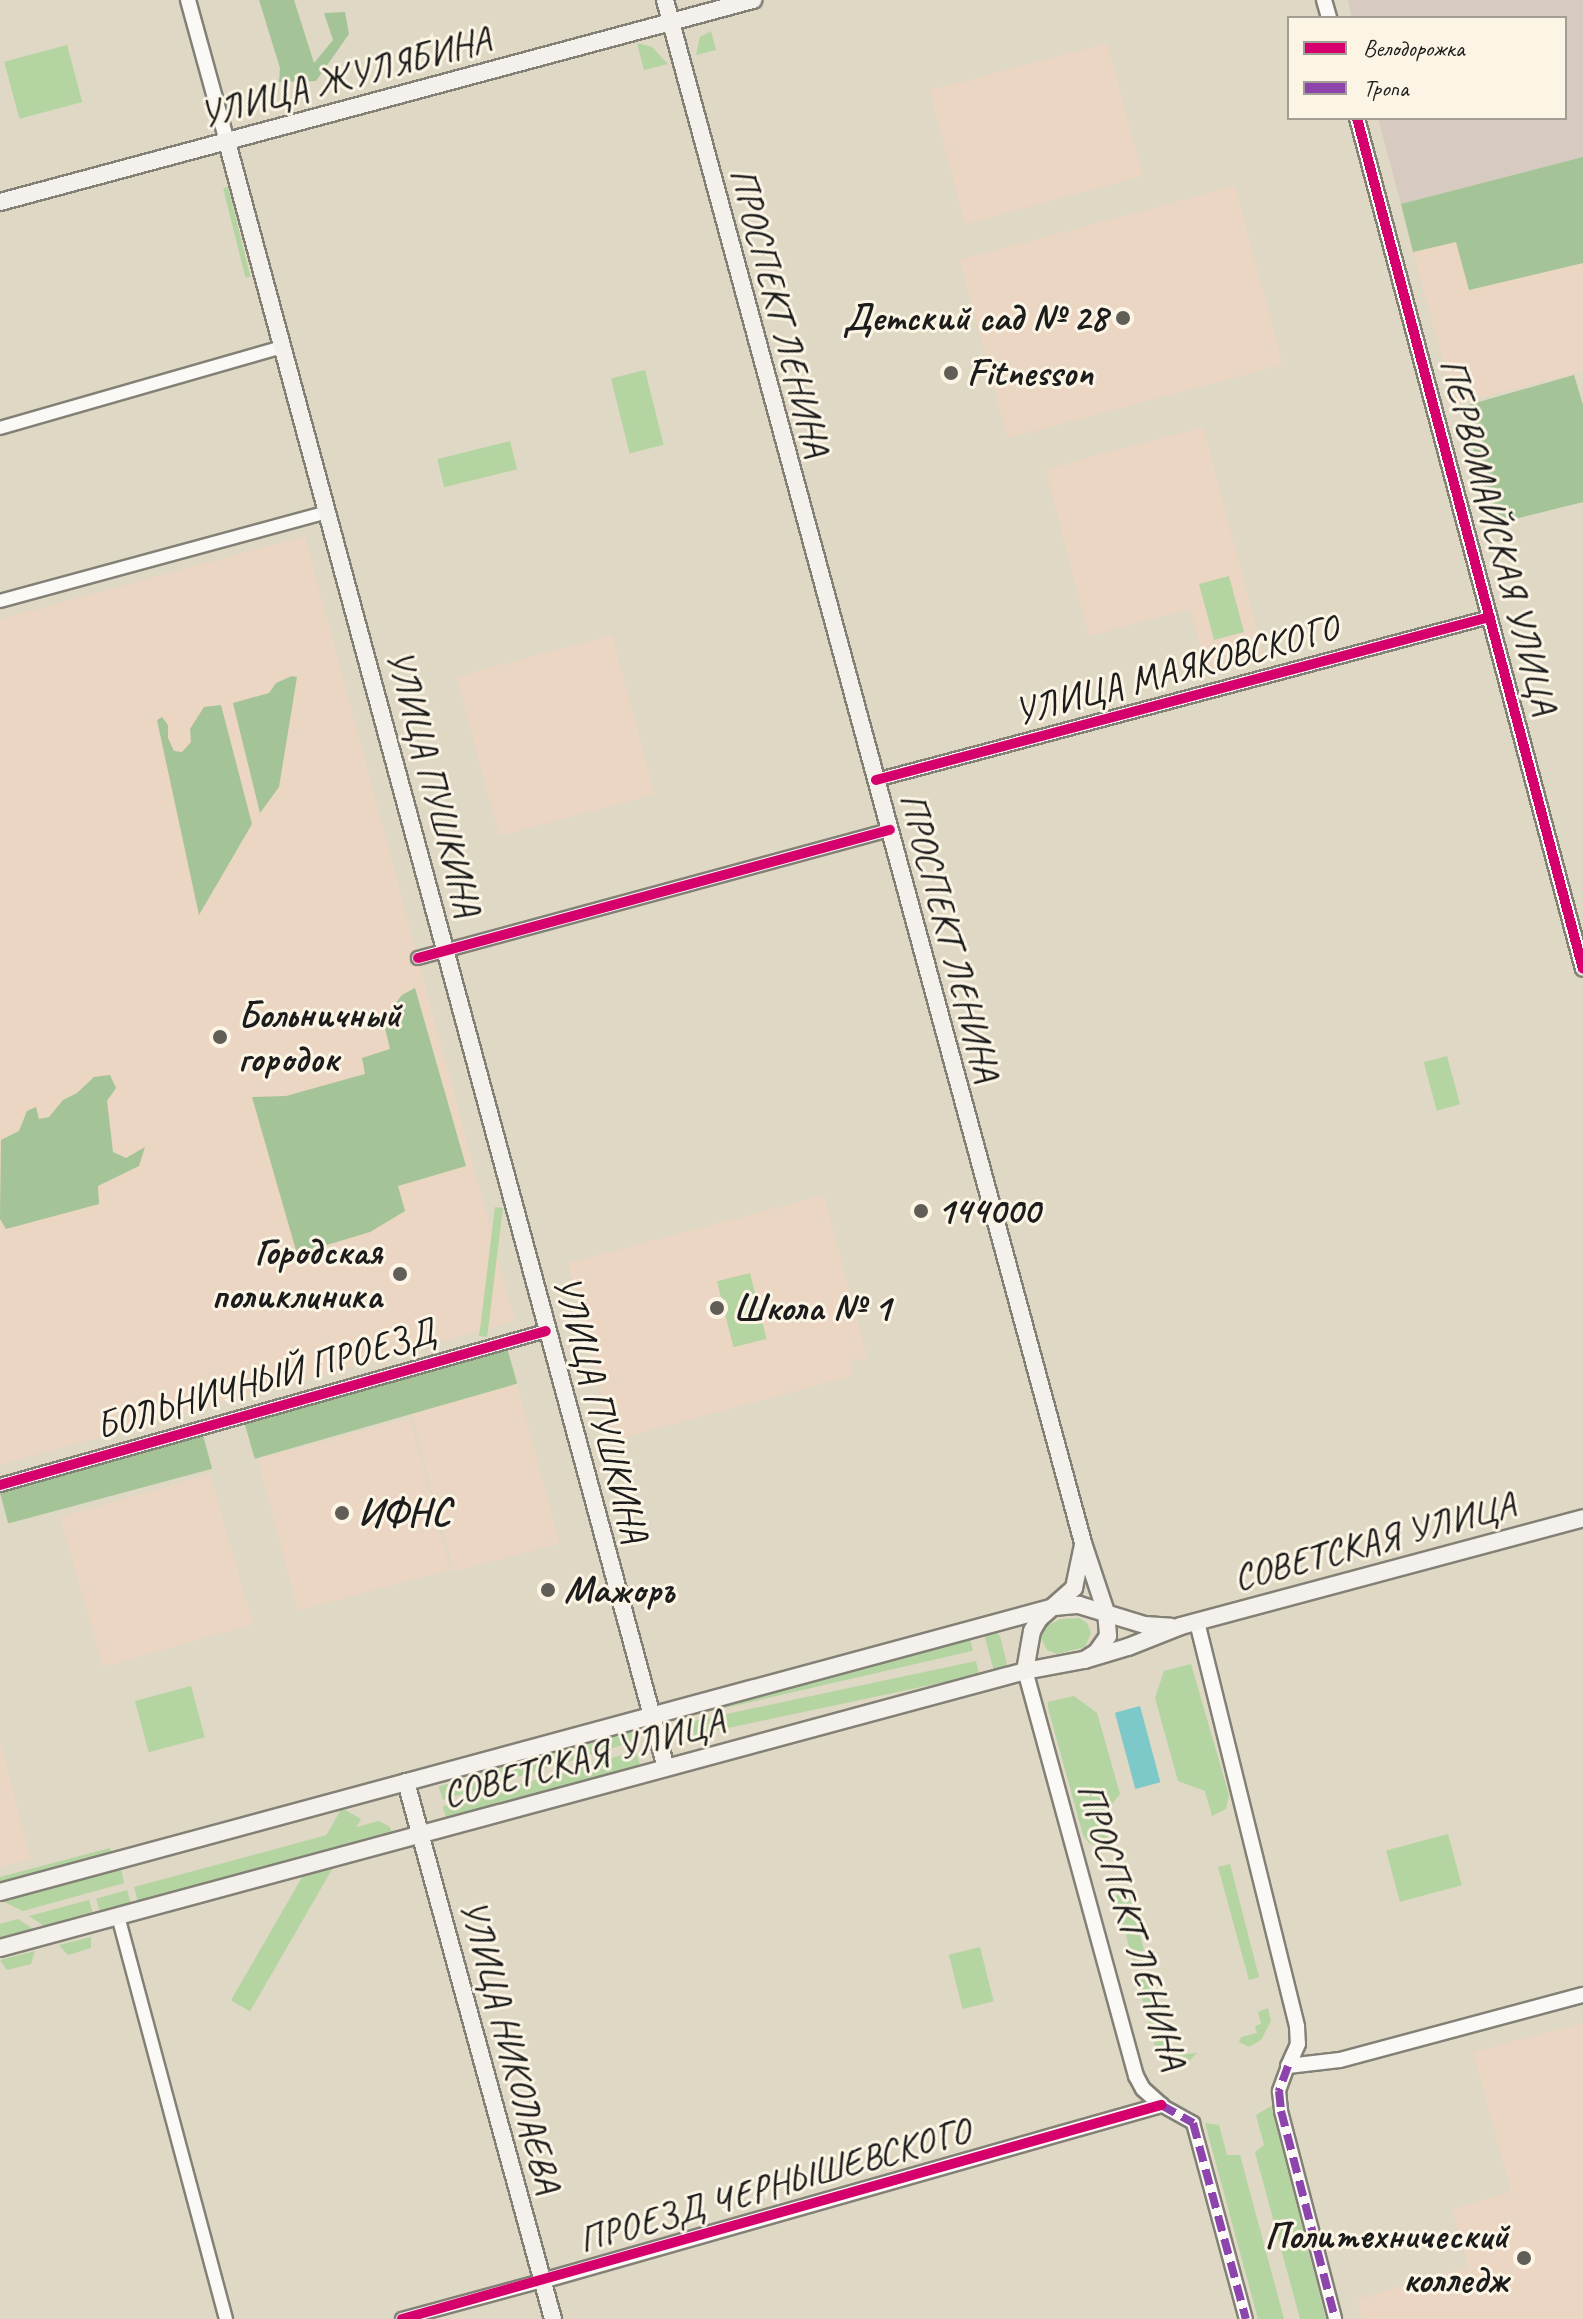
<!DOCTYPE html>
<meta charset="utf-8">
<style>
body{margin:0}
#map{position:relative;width:1583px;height:2319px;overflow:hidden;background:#ded8c4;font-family:Caveat,sans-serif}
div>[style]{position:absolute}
.built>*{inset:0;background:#ebd5c3;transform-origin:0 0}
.industrial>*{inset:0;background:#d7cac0}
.green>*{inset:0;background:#b4d4a2;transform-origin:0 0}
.forest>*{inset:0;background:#a4c397;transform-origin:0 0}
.water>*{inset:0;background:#7dc9c9;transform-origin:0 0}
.roads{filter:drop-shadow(2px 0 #838076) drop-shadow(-2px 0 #838076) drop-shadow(0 2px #838076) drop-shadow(0 -2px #838076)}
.minor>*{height:12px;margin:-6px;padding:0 6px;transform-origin:6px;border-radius:6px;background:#faf9f6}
.tertiary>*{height:14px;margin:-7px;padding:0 7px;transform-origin:7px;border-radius:7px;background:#faf9f6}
.secondary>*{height:16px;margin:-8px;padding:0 8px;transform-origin:8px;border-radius:8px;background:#f4f1ec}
.quiet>*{height:8px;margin-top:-4px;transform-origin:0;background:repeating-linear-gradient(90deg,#8e44ad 0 16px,transparent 0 24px)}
.cycleway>*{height:10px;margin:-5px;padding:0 5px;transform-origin:5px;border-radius:5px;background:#d6006c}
.dots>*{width:22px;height:22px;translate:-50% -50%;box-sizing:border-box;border:4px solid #fcf5e5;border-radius:50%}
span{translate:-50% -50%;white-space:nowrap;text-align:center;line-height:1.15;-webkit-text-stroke:6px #fcf5e5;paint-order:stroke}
.street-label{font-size:38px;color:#1c1c1c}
.poi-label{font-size:38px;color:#1c1c1c;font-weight:700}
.right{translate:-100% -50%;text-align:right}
.left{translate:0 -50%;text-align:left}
.legend{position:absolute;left:1287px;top:16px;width:280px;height:104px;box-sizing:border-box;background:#fcf5e5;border:2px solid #a29e95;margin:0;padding:10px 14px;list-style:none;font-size:24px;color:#1c1c1c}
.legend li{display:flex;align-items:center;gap:16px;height:40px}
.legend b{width:40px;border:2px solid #a29e95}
</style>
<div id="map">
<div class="built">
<i style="left:1107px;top:43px;width:138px;height:184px;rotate:75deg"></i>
<i style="left:1235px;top:186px;width:185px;height:285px;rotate:75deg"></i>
<i style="clip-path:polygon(1457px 242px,1469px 290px,1583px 263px,1583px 371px,1455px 404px,1413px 252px)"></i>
<i style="clip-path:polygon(1203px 427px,1265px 660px,1208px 675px,1190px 609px,1089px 636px,1045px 469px)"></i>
<i style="clip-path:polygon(305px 536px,515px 1321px,0 1465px,0 619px)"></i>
<i style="left:612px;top:635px;width:165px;height:161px;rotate:75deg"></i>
<i style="clip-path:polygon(824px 1195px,867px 1357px,849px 1362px,852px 1376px,614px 1440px,568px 1263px)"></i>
<i style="left:517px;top:1384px;width:165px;height:110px;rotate:75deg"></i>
<i style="left:410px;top:1418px;width:157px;height:158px;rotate:75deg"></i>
<i style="left:210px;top:1474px;width:156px;height:156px;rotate:74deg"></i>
<i style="clip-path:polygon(0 1741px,31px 1859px,0 1867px)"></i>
<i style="clip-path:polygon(1583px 2023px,1583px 2319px,1362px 2319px,1357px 2299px,1468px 2267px,1452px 2209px,1511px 2192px,1473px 2052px)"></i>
</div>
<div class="industrial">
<i style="clip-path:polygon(1348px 0,1583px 0,1583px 157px,1401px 204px,1378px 118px,1565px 118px,1565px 18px,1352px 18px)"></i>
</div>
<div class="green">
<i style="clip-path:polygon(711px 31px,716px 50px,696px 55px,700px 37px)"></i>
<i style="clip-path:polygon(637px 43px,652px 47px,668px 64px,644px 70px)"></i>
<i style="left:67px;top:45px;width:59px;height:65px;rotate:75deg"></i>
<i style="left:228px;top:187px;width:92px;height:5px;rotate:76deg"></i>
<i style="left:645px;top:370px;width:77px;height:35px;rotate:76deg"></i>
<i style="left:510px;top:441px;width:29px;height:75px;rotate:76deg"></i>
<i style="left:1229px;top:576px;width:58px;height:31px;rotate:75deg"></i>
<i style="left:1447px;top:1056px;width:50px;height:24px;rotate:75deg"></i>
<i style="left:495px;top:1207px;width:8px;height:130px;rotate:7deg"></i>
<i style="left:750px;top:1273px;width:68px;height:34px;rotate:76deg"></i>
<i style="clip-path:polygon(1079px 1618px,1087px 1623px,1091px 1633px,1085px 1647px,1057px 1654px,1047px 1650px,1041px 1638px,1046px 1626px,1061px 1619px)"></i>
<i style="clip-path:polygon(996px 1632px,1000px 1636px,1007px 1665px,994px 1671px,984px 1634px)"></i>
<i style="left:970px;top:1638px;width:13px;height:303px;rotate:77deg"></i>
<i style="left:976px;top:1661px;width:14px;height:303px;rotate:78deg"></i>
<i style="clip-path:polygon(1191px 1664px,1229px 1795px,1226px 1809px,1212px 1816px,1205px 1791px,1178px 1781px,1155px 1698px,1164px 1671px)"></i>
<i style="left:191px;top:1686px;width:53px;height:58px;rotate:75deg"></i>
<i style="clip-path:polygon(1074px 1696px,1097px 1713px,1120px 1794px,1102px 1817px,1110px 1845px,1102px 1847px,1089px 1843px,1083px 1835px,1048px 1708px,1048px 1702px)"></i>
<i style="left:630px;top:1728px;width:14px;height:200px;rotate:73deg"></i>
<i style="left:636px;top:1751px;width:15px;height:201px;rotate:74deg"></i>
<i style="left:342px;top:1808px;width:22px;height:222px;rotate:30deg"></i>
<i style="clip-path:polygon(379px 1821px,390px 1827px,392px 1834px,138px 1903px,134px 1887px)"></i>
<i style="left:1448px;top:1834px;width:53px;height:64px;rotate:75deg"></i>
<i style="clip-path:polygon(110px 1848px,111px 1852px,0 1882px,0 1877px)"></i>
<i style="clip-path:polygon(1230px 1864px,1259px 1977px,1249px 1980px,1218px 1867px)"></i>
<i style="clip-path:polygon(121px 1869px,124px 1883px,23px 1911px,2px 1901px)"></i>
<i style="left:127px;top:1890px;width:15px;height:32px;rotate:74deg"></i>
<i style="clip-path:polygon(1128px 1892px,1144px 1950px,1138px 1953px,1142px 1967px,1135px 1969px,1115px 1896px)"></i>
<i style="clip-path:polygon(89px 1900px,93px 1914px,44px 1926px,29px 1916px)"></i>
<i style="clip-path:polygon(18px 1919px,33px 1929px,0 1938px,0 1924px)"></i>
<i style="clip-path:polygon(91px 1937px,91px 1948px,68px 1955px,59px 1945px)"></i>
<i style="left:980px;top:1947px;width:56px;height:32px;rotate:76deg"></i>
<i style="clip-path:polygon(35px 1951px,31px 1964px,7px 1970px,0 1960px)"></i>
<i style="clip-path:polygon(1151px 1976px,1170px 2049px,1175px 2048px,1177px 2055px,1197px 2053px,1188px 2062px,1176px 2062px,1156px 2050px,1137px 1980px)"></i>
<i style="clip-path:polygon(1268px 2008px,1271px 2021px,1261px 2040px,1249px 2047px,1239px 2042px,1241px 2037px,1257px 2033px,1255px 2026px,1261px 2024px,1258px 2012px)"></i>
<i style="clip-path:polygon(1271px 2106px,1326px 2319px,1300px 2319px,1255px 2152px,1264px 2145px,1256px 2115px)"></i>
<i style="clip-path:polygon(1205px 2123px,1219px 2125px,1227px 2155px,1240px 2155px,1284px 2319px,1258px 2319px)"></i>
</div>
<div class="forest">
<i style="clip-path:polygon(259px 0,294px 0,314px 63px,333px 40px,324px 13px,345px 12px,349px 34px,316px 81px,279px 82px,280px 68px)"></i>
<i style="clip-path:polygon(1583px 157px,1583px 263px,1469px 290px,1456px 242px,1413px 252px,1401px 204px)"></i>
<i style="clip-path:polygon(1574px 375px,1583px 405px,1583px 502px,1495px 524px,1461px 407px)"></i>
<i style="clip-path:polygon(292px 676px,297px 677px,279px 787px,260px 813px,233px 703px,269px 693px,276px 683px)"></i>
<i style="clip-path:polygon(221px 705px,252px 824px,199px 915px,157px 720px,162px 717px,168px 725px,168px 738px,174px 751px,182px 752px,191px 742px,190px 729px,204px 707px)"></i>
<i style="clip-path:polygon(415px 988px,466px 1166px,398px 1186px,405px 1211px,370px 1232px,297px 1254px,252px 1097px,286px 1096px,365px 1074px,362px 1058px,390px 1049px,383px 1020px,402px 995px)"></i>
<i style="clip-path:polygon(110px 1075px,116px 1088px,107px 1101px,113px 1152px,126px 1158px,145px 1147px,139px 1166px,98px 1186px,99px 1204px,6px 1229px,0 1219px,1px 1140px,19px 1131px,27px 1111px,36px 1107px,39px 1119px,49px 1117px,63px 1100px,77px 1093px,94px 1077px)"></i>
<i style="left:507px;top:1348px;width:37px;height:273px;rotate:74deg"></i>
<i style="left:203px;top:1435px;width:35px;height:211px;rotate:75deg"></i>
</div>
<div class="water">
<i style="left:1140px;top:1706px;width:79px;height:26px;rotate:75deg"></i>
</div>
<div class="roads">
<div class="minor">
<i style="left:0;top:428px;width:293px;rotate:-16deg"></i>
<i style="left:0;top:601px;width:340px;rotate:-15.2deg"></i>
<i style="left:876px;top:780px;width:635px;rotate:-14.87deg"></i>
<i style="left:418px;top:958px;width:489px;rotate:-15.2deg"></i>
<i style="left:0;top:1485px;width:567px;rotate:-15.75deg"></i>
<i style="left:118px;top:1916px;width:417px;rotate:75deg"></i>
<i style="left:1288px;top:2066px;width:27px;rotate:110deg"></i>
<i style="left:1279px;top:2091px;width:20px;rotate:84deg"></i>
<i style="left:1281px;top:2111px;width:215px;rotate:75.4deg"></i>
<i style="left:1161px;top:2105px;width:37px;rotate:29deg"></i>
<i style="left:1193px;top:2123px;width:203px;rotate:74.9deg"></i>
<i style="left:402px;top:2319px;width:145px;rotate:-15.2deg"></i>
</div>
<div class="tertiary">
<i style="left:188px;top:0;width:147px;rotate:74.6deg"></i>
<i style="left:1324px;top:0;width:19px;rotate:74deg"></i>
<i style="left:1357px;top:118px;width:880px;rotate:75.13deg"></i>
<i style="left:1197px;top:1622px;width:417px;rotate:76.1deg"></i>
<i style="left:1297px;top:2027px;width:17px;rotate:87deg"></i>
<i style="left:1298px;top:2044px;width:24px;rotate:114deg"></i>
<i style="left:1288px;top:2066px;width:52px;rotate:-6.6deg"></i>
<i style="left:1340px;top:2060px;width:252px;rotate:-15deg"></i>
<i style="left:542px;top:2281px;width:644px;rotate:-15.87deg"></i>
<i style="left:1161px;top:2105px;width:24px;rotate:-138deg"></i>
<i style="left:1143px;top:2089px;width:15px;rotate:-118deg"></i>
<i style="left:1136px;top:2076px;width:420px;rotate:-105.3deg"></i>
</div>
<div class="secondary">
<i style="left:665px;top:0;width:1599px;rotate:74.84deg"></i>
<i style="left:1083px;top:1543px;width:73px;rotate:71.6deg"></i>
<i style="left:1106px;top:1612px;width:24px;rotate:85deg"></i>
<i style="left:1108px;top:1636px;width:19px;rotate:125deg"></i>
<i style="left:1097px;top:1652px;width:15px;rotate:148deg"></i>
<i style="left:227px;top:142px;width:1684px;rotate:74.89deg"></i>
<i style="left:0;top:202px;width:780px;rotate:-15.02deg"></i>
<i style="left:1025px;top:1671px;width:41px;rotate:-80.1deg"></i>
<i style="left:1032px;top:1631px;width:14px;rotate:-60deg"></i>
<i style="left:1039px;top:1619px;width:47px;rotate:-41.5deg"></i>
<i style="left:1074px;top:1588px;width:44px;rotate:-78.2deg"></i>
<i style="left:406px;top:1782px;width:557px;rotate:74.69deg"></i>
<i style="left:0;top:1892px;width:1092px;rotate:-15.13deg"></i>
<i style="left:1054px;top:1607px;width:25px;rotate:-5deg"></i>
<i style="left:1079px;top:1605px;width:69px;rotate:16.9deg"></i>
<i style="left:1145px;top:1625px;width:26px;rotate:4deg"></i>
<i style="left:0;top:1948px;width:1062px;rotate:-15.12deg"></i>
<i style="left:1025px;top:1671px;width:60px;rotate:-10.6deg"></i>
<i style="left:1084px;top:1660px;width:46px;rotate:-16.5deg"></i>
<i style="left:1128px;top:1647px;width:57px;rotate:-21.6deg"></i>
<i style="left:1181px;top:1626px;width:416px;rotate:-15deg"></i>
</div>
</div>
<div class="quiet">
<i style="left:1288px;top:2066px;width:27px;rotate:110deg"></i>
<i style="left:1279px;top:2091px;width:20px;rotate:84deg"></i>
<i style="left:1281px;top:2111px;width:215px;rotate:75.4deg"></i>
<i style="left:1161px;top:2105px;width:37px;rotate:29deg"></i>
<i style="left:1193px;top:2123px;width:203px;rotate:74.9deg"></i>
</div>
<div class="cycleway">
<i style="left:1357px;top:118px;width:880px;rotate:75.13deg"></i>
<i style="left:876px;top:780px;width:635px;rotate:-14.87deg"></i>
<i style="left:418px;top:958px;width:489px;rotate:-15.2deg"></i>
<i style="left:0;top:1485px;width:567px;rotate:-15.75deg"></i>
<i style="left:402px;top:2319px;width:789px;rotate:-15.75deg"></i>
</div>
<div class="dots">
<i style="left:1123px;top:318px;background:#605e57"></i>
<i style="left:951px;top:373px;background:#605e57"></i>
<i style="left:220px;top:1037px;background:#605e57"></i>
<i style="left:921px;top:1211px;background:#605e57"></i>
<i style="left:400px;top:1274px;background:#605e57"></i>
<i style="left:717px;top:1308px;background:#605e57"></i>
<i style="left:342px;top:1513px;background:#605e57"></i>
<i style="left:548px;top:1590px;background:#605e57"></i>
<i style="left:1524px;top:2258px;background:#605e57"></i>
</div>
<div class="street-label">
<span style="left:345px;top:77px;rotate:-15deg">УЛИЦА ЖУЛЯБИНА</span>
<span style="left:780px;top:312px;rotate:75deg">ПРОСПЕКТ ЛЕНИНА</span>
<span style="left:1499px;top:536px;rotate:75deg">ПЕРВОМАЙСКАЯ УЛИЦА</span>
<span style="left:1176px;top:670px;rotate:-15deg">УЛИЦА МАЯКОВСКОГО</span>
<span style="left:434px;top:783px;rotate:75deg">УЛИЦА ПУШКИНА</span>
<span style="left:950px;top:937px;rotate:75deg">ПРОСПЕКТ ЛЕНИНА</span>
<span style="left:265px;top:1379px;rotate:-16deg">БОЛЬНИЧНЫЙ ПРОЕЗД</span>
<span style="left:601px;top:1409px;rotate:75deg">УЛИЦА ПУШКИНА</span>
<span style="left:1374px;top:1541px;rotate:-15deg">СОВЕТСКАЯ УЛИЦА</span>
<span style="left:583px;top:1758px;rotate:-15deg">СОВЕТСКАЯ УЛИЦА</span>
<span style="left:1132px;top:1926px;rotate:73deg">ПРОСПЕКТ ЛЕНИНА</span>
<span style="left:511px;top:2046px;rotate:75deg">УЛИЦА НИКОЛАЕВА</span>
<span style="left:774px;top:2185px;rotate:-16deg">ПРОЕЗД ЧЕРНЫШЕВСКОГО</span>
</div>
<div class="poi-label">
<span class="right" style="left:1107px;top:318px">Детский сад № 28</span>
<span class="left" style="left:967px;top:373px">Fitnesson</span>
<span class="left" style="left:238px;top:1037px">Больничный<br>городок</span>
<span class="left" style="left:937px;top:1211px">144000</span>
<span class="right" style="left:382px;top:1274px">Городская<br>поликлиника</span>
<span class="left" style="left:733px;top:1308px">Школа № 1</span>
<span class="left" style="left:358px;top:1513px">ИФНС</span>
<span class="left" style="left:564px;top:1590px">Мажоръ</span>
<span class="right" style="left:1508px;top:2258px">Политехнический<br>колледж</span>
</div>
<ul class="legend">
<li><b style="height:10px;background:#d6006c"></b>Велодорожка</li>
<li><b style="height:10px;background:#8e44ad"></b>Тропа</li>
</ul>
</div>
